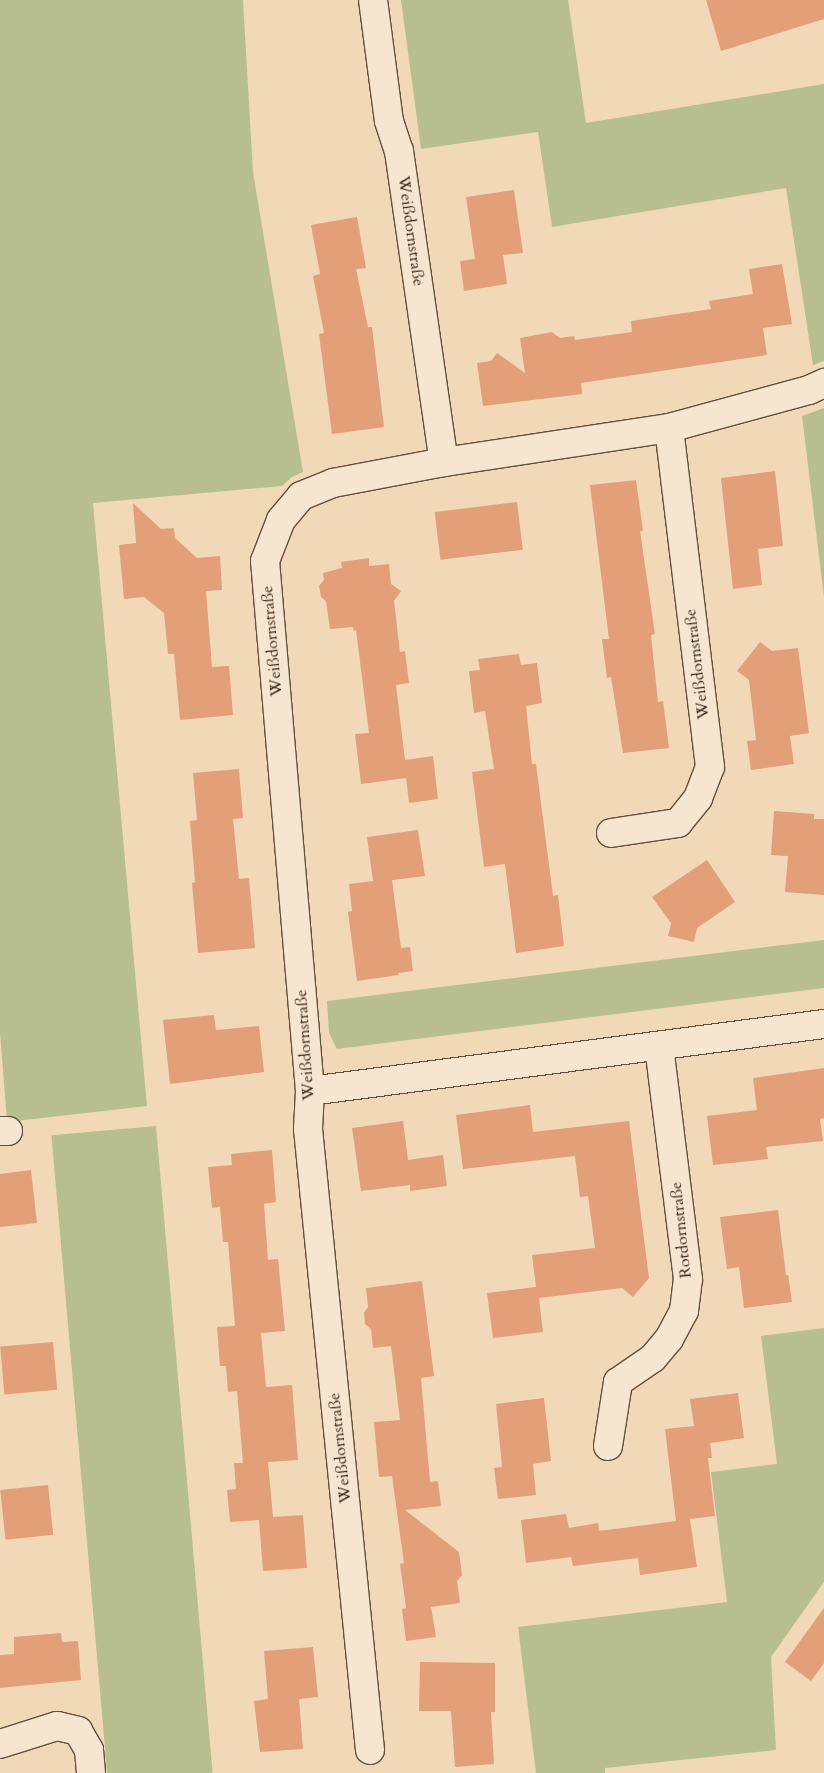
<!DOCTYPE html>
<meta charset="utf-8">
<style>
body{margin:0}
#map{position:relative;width:824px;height:1773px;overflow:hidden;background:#f1d9b7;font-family:Cardo,serif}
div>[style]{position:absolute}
.green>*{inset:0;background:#b8bf8f;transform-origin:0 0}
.building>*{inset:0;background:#e39f78;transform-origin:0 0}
.roads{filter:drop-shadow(1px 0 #624f3d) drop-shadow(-1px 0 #624f3d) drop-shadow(0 1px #624f3d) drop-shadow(0 -1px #624f3d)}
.street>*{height:28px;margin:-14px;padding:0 14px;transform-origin:14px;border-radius:14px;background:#f6e6d0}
span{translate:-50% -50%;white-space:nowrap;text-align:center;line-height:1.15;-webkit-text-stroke:4px #f6e6d0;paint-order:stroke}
.street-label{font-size:16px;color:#322114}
</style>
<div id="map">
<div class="green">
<i style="clip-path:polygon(0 0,243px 0,253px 172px,303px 472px,292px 477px,282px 486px,93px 503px,147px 1106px,7px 1122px,0 1032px)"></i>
<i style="clip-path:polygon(401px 0,568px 0,586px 123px,824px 84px,824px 361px,813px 365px,786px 188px,552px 227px,538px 132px,421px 149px)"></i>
<i style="clip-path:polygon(824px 408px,824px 597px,802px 416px)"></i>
<i style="clip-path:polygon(824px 940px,824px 988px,337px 1049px,329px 1033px,327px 1001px)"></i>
<i style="left:156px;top:1126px;width:649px;height:105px;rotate:85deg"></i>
<i style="clip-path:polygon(824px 1328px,824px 1582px,771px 1657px,776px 1750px,605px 1768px,605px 1773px,536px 1773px,518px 1627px,727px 1602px,711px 1472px,777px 1464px,761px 1336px)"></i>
</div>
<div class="building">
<i style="clip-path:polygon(706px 0,824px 0,824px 19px,721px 51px)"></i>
<i style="clip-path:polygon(514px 190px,523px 253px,503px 255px,507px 284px,464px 291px,460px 261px,475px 259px,466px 197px)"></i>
<i style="clip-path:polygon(357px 217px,366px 268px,356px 269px,368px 327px,372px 327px,384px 427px,332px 434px,319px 334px,324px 333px,313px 276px,320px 274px,311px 225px)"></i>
<i style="clip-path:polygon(782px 264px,792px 324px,763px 328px,767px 355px,581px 383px,582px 394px,483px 406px,477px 363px,491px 361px,497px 353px,525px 373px,520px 338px,552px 332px,560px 338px,574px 336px,575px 340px,632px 332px,631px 321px,711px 309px,709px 301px,753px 294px,749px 269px)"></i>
<i style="clip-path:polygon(775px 471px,783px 546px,758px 549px,762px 585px,733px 589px,721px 478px)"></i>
<i style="clip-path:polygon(636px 480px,643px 531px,640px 531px,655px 634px,651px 635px,658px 702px,663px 701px,669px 748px,623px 753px,611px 677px,607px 678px,602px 639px,609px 639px,590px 485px)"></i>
<i style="left:517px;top:502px;width:48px;height:83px;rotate:83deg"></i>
<i style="clip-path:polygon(133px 503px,161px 529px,174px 528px,175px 538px,197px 558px,220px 556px,222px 590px,206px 591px,212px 667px,229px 666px,233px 715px,180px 720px,174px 654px,168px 654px,164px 613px,144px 597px,124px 599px,119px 545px,136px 543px)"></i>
<i style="clip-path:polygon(369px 558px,369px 566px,389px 564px,391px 584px,401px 591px,394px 601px,400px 652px,405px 651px,409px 683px,396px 685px,405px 760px,433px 756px,438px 799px,409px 803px,406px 778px,361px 784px,355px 734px,369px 733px,356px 630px,354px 631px,353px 627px,330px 629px,326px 601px,321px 597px,319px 586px,324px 580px,323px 573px,342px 568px,341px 562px)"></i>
<i style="clip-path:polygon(760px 642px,772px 651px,798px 648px,809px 733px,790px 736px,794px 764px,751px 770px,747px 741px,756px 740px,749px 680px,737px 671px)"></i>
<i style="clip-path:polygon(519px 654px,521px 665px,537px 663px,542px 703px,526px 706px,532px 764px,536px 764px,553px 896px,558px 895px,564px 946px,516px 953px,505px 864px,484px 867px,472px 772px,494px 769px,485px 711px,474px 713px,469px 671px,480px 670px,478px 659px)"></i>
<i style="clip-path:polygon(239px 769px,243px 818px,233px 819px,239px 879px,249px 878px,255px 948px,198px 953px,192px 883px,195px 882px,190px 821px,197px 820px,193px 773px)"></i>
<i style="clip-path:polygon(774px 811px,814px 814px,814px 819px,824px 819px,824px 895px,785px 892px,788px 856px,771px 855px)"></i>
<i style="clip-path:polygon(418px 830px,425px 876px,392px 880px,401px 948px,410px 947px,413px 971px,398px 973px,399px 975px,357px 981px,348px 912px,352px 911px,349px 884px,373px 881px,367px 837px)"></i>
<i style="clip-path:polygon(707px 860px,735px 902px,697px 928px,694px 942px,668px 936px,671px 923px,652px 897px)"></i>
<i style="clip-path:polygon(214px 1015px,216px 1030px,259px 1026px,264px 1072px,170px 1084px,163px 1020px)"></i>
<i style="clip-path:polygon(824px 1068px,824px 1118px,820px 1119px,823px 1141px,766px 1147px,768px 1159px,713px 1165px,707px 1116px,757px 1110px,753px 1078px)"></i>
<i style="clip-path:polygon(530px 1105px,533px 1132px,629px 1121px,649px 1278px,633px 1297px,622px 1288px,539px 1298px,543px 1332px,493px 1338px,487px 1293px,536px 1287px,532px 1255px,595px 1248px,588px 1196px,580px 1197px,575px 1156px,463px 1169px,456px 1115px)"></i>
<i style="clip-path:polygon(403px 1121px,408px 1160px,443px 1155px,447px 1186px,410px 1191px,410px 1185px,361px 1191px,352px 1128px)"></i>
<i style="clip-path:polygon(272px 1150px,276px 1202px,264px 1204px,268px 1260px,278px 1259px,285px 1331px,261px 1333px,266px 1387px,292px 1385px,298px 1460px,268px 1462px,273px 1517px,303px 1515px,307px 1568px,263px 1571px,259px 1520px,230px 1522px,227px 1490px,236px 1489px,234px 1463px,243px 1463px,237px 1391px,228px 1392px,226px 1366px,220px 1366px,217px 1327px,235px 1326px,228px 1242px,223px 1242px,220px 1207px,212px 1208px,208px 1167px,232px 1165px,231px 1154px)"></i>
<i style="clip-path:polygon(31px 1170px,37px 1223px,0 1227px,0 1174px)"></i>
<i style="clip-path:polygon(778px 1210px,786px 1275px,788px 1275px,792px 1302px,744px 1308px,739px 1267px,727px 1269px,720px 1217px)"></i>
<i style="clip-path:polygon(422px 1281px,434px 1376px,421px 1378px,430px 1482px,438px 1481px,441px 1506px,405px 1510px,459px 1552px,462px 1575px,457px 1581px,460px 1603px,431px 1607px,436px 1637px,406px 1641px,402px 1609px,406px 1608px,400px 1564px,404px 1563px,392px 1476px,379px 1477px,374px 1422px,400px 1420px,391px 1346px,373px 1348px,371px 1329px,365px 1324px,364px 1313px,368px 1307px,366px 1288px)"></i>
<i style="left:53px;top:1342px;width:48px;height:53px;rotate:85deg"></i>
<i style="clip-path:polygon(738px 1393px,744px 1438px,710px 1443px,712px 1458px,708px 1458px,715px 1516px,690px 1519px,697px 1567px,640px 1575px,638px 1558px,573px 1566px,571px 1557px,526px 1563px,521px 1520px,566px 1514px,569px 1528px,598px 1523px,599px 1531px,676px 1521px,665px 1429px,694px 1426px,690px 1399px)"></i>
<i style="clip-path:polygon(544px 1398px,551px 1461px,533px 1464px,536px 1495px,498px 1499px,494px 1468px,502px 1467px,496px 1404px)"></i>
<i style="left:48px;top:1485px;width:50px;height:48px;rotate:84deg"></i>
<i style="clip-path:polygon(824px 1608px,824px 1663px,811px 1681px,785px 1662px)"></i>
<i style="clip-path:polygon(61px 1633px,62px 1642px,78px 1641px,81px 1680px,0 1688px,0 1655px,14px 1654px,14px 1637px)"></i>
<i style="clip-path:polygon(313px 1647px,318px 1697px,299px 1699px,303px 1749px,260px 1752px,254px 1701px,268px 1699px,264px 1651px)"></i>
<i style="clip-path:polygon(420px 1662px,495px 1663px,495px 1712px,491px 1712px,494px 1764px,455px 1767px,451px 1711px,419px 1711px)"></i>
</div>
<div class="roads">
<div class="street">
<i style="left:373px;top:0;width:122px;rotate:82.5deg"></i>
<i style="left:389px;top:121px;width:32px;rotate:72deg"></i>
<i style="left:399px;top:151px;width:314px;rotate:81.8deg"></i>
<i style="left:611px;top:833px;width:68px;rotate:-8.5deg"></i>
<i style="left:678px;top:823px;width:32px;rotate:-51deg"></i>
<i style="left:698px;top:798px;width:33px;rotate:-69deg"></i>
<i style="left:710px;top:767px;width:341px;rotate:-96.9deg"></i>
<i style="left:310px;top:1091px;width:518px;rotate:-7.43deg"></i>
<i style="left:0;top:1131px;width:8px"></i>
<i style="left:608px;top:1446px;width:65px;rotate:-81.1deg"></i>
<i style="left:618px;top:1382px;width:42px;rotate:-34.4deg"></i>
<i style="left:653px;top:1358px;width:25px;rotate:-50deg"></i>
<i style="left:669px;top:1339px;width:32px;rotate:-62deg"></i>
<i style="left:684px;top:1311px;width:32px;rotate:-83deg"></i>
<i style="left:688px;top:1279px;width:235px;rotate:-97.1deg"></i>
<i style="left:0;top:1744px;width:60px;rotate:-17.5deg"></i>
<i style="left:57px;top:1726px;width:22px;rotate:13deg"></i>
<i style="left:78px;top:1731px;width:22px;rotate:60deg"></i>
<i style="left:89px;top:1750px;width:23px;rotate:85deg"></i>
<i style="left:370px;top:1750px;width:624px;rotate:-95.7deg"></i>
<i style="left:308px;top:1129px;width:38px;rotate:-87deg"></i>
<i style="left:310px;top:1091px;width:532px;rotate:-94.85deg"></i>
<i style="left:265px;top:561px;width:44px;rotate:-68.7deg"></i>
<i style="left:281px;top:520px;width:31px;rotate:-50deg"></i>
<i style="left:301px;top:496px;width:35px;rotate:-22deg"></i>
<i style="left:333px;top:483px;width:113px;rotate:-10.7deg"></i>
<i style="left:444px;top:462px;width:228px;rotate:-8.6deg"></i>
<i style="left:669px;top:428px;width:145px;rotate:-15.2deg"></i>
<i style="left:809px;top:390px;width:17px;rotate:-25deg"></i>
</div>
</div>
<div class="street-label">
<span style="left:411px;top:231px;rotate:82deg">Weißdornstraße</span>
<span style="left:272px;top:641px;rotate:-95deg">Weißdornstraße</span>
<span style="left:697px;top:664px;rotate:-97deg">Weißdornstraße</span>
<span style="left:305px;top:1045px;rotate:-94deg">Weißdornstraße</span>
<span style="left:681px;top:1230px;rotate:-96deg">Rotdornstraße</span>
<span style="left:340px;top:1448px;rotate:-96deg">Weißdornstraße</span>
</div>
</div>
